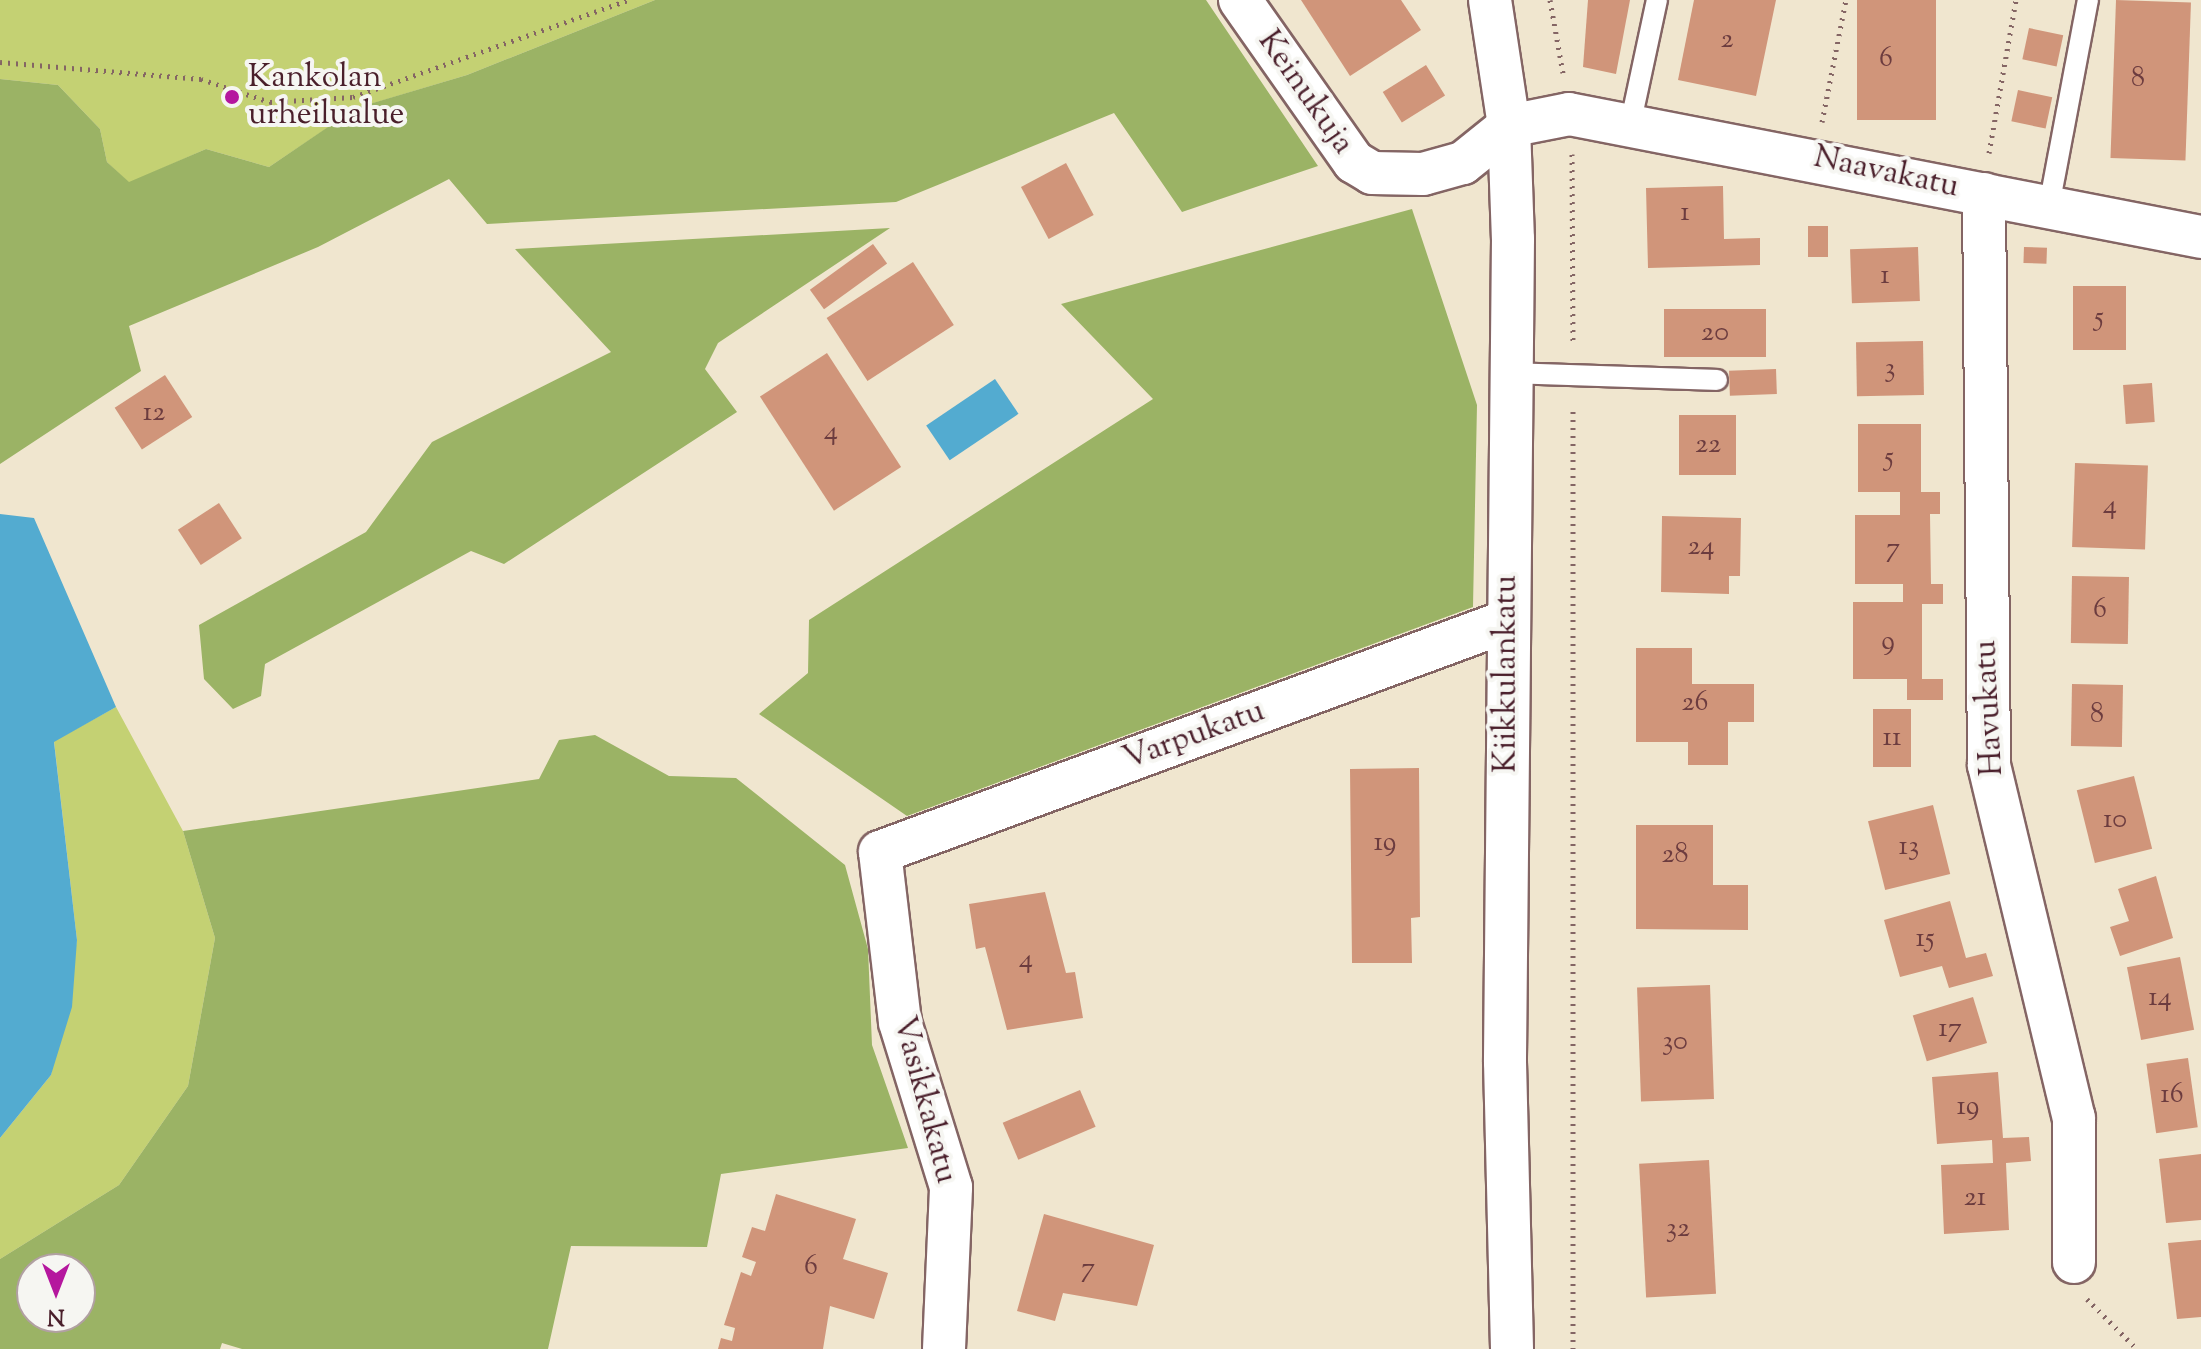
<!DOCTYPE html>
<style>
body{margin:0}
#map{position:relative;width:2201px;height:1349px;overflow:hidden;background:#f0e6cf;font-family:"Sorts Mill Goudy",serif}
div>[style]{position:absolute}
.green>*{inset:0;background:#c4d173}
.forest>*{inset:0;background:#9bb365}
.water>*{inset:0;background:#53abd0;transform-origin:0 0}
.building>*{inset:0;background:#d0957a;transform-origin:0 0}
.path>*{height:5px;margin-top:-2.5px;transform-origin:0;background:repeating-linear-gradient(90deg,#846564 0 2px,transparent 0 8px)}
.roads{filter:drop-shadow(2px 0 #846564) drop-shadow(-2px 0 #846564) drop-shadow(0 2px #846564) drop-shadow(0 -2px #846564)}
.lane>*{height:20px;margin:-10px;padding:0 10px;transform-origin:10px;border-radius:10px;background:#fff}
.street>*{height:42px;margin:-21px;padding:0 21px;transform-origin:21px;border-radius:21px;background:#fff}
.dots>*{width:22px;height:22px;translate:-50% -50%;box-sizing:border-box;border:4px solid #f6f6f2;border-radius:50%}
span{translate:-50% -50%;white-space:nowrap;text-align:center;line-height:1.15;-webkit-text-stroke:8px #f6f6f2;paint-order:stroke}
.number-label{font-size:28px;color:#6c3c3f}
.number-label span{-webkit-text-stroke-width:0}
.poi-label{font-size:32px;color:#4a1f2b}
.left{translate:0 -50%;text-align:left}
.street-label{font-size:32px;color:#4a1f2b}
.north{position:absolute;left:16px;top:1253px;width:80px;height:80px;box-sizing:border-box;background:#f6f6f2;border:2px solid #b1a0a2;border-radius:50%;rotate:180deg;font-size:22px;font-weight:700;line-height:32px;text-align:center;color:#4a1f2b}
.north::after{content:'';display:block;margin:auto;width:28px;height:36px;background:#b5179e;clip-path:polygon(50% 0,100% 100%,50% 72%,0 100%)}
</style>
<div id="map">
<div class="green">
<i style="clip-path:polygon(0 0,655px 0,467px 75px,357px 108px,269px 167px,206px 149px,129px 183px,107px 162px,100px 129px,58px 85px,0 79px)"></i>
<i style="clip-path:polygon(116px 707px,183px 831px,215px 938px,188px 1086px,119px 1185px,0 1259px,0 1138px,51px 1075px,77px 940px,54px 741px)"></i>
</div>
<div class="forest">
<i style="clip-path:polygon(655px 0,1206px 0,1318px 166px,1182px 212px,1114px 113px,896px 202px,487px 224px,449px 179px,318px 247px,129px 326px,141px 371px,0 464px,0 79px,58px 85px,100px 129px,107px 162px,129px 182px,206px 149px,269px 167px,356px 108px,467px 75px)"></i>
<i style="clip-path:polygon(1412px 209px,1477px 405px,1473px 607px,907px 816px,759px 714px,808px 673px,809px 620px,1153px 399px,1061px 304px)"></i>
<i style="clip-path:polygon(890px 228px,718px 343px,705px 369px,737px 412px,504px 564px,471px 551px,265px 664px,261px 696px,233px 709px,204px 679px,199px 625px,366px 532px,432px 442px,611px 352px,515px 249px)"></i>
<i style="clip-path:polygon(evenodd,595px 735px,669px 776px,736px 778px,845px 865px,868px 949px,872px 1045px,908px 1148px,721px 1174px,707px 1247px,571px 1246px,548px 1349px,242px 1349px,222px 1343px,220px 1349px,0 1349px,0 1259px,119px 1185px,188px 1086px,215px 938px,183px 831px,539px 779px,559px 740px,595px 735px,32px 1269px,80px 1269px,80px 1317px,32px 1317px,32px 1269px)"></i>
</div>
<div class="water">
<i style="left:995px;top:379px;width:42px;height:83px;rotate:56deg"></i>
<i style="clip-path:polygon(0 514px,34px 518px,116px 707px,54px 742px,77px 940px,72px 1007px,51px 1075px,0 1138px)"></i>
</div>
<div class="building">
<i style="clip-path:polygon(1301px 0,1401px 0,1421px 30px,1350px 76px)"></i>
<i style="clip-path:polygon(1588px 0,1630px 0,1616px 74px,1583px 67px)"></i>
<i style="clip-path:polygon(1694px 0,1776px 0,1756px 96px,1678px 80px)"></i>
<i style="left:1857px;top:0;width:79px;height:120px"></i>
<i style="left:2116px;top:0;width:75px;height:158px;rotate:2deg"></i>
<i style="left:2029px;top:28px;width:35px;height:32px;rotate:12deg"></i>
<i style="left:1426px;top:65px;width:36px;height:51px;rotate:58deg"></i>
<i style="left:2018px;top:90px;width:35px;height:32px;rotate:12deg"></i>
<i style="left:1066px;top:163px;width:59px;height:51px;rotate:62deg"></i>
<i style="clip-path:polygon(1723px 186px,1724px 239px,1760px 238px,1760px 265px,1648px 268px,1646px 188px)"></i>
<i style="left:1808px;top:226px;width:20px;height:31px"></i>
<i style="left:873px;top:244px;width:24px;height:78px;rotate:54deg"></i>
<i style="left:1918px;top:247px;width:54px;height:68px;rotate:88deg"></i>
<i style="left:2024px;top:247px;width:23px;height:16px;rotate:2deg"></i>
<i style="left:913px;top:262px;width:75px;height:103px;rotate:57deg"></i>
<i style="left:2073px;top:286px;width:53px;height:64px"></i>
<i style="left:1664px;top:309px;width:102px;height:48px"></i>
<i style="left:1923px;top:341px;width:54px;height:67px;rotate:89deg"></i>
<i style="left:827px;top:353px;width:136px;height:80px;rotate:57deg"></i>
<i style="left:1776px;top:369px;width:25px;height:47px;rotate:88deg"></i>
<i style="left:165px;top:375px;width:50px;height:60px;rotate:57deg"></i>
<i style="left:2152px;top:383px;width:39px;height:29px;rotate:86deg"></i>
<i style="left:1679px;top:415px;width:57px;height:60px"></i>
<i style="clip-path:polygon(1858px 424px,1921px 424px,1921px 492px,1940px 492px,1940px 514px,1930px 514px,1931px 584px,1943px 584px,1943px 604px,1922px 604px,1922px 679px,1943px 679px,1943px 700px,1907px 700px,1907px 679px,1853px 679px,1853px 602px,1903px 602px,1903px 584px,1855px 584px,1855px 515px,1900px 515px,1900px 492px,1858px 492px)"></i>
<i style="left:2075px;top:463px;width:73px;height:84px;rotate:2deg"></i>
<i style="left:219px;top:503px;width:42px;height:49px;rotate:57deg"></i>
<i style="clip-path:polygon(1662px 516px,1741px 518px,1740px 576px,1729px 576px,1729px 594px,1661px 592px)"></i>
<i style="left:2072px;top:576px;width:57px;height:67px;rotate:1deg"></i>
<i style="clip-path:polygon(1636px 648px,1692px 648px,1692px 684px,1754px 684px,1754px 722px,1728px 722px,1728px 765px,1688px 765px,1688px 742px,1636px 742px)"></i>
<i style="left:2072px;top:684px;width:51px;height:62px;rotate:1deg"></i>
<i style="left:1873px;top:709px;width:38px;height:58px"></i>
<i style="clip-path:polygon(1419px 768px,1420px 917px,1411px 918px,1412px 963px,1352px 963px,1350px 769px)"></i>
<i style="left:2134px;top:776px;width:75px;height:59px;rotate:76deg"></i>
<i style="left:1933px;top:805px;width:71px;height:67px;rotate:76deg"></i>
<i style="clip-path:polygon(1636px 825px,1713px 825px,1713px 885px,1748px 885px,1748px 930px,1636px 929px)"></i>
<i style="clip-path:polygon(2156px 876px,2173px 938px,2120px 956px,2110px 927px,2129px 921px,2118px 889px)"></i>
<i style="clip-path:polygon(1045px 892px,1066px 973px,1075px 972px,1083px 1018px,1007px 1030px,985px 947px,976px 949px,969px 904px)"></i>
<i style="clip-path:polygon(1950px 901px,1966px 958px,1986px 953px,1993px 976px,1949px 988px,1942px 966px,1900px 977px,1884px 920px)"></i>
<i style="left:2180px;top:957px;width:74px;height:54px;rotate:79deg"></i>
<i style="left:1710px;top:985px;width:114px;height:73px;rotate:88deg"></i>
<i style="left:1973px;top:997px;width:48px;height:63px;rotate:73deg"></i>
<i style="left:2188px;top:1058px;width:70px;height:42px;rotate:82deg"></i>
<i style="clip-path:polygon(1998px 1072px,2003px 1138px,2029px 1137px,2031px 1161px,2006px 1163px,2009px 1230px,1944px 1234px,1941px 1165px,1993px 1163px,1992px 1140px,1937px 1144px,1932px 1077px)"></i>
<i style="left:1080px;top:1090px;width:40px;height:84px;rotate:67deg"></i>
<i style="clip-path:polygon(2201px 1154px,2201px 1220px,2166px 1223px,2159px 1159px)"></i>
<i style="left:1709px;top:1160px;width:134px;height:70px;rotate:87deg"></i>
<i style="clip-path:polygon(776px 1194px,856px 1219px,843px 1259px,888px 1273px,874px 1319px,830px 1306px,823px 1349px,718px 1349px,721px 1338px,732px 1341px,735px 1328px,724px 1325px,741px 1272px,751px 1276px,756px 1262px,742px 1257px,752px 1227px,765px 1231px)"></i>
<i style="clip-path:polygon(1044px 1214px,1154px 1245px,1137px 1306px,1063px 1293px,1055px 1321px,1017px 1311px)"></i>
<i style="clip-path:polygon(2201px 1240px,2201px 1317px,2177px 1319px,2168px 1243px)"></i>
</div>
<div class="path">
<i style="left:1550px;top:0;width:74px;rotate:79.9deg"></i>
<i style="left:0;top:62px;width:202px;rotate:4.8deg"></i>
<i style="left:201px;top:79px;width:73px;rotate:18.4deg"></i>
<i style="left:270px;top:102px;width:83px;rotate:-3.4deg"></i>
<i style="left:353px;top:97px;width:293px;rotate:-19.4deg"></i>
<i style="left:1822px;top:122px;width:124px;rotate:-78.9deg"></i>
<i style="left:1989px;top:153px;width:155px;rotate:-80deg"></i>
<i style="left:1572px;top:154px;width:190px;rotate:89.7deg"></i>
<i style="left:2087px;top:1299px;width:71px;rotate:45deg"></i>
<i style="left:1573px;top:1349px;width:943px;rotate:-90deg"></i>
</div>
<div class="roads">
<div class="lane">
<i style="left:1631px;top:121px;width:124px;rotate:-77.9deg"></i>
<i style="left:2049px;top:206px;width:210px;rotate:-79.3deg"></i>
<i style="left:1511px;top:373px;width:206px;rotate:1.9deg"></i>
</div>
<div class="street">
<i style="left:1240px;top:0;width:198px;rotate:54.9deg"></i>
<i style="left:1354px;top:162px;width:21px;rotate:31deg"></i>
<i style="left:1372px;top:173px;width:51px;rotate:1.1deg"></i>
<i style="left:1423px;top:174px;width:41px;rotate:-15.4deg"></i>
<i style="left:1463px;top:163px;width:59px;rotate:-38.8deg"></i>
<i style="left:1509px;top:126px;width:61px;rotate:-11.3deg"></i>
<i style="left:1569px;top:114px;width:644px;rotate:11.01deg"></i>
<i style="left:1490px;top:0;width:127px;rotate:81.4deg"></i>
<i style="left:1509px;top:126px;width:113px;rotate:88deg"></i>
<i style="left:1513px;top:239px;width:823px;rotate:90.56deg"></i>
<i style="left:1505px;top:1062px;width:287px;rotate:88.6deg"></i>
<i style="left:1984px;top:194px;width:571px;rotate:89.5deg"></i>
<i style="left:1989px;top:765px;width:363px;rotate:76.5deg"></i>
<i style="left:2074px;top:1118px;width:144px;rotate:90deg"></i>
<i style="left:944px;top:1349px;width:162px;rotate:-87.5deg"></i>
<i style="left:951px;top:1187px;width:173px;rotate:-107.2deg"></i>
<i style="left:900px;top:1022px;width:171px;rotate:-96.7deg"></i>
<i style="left:880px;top:852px;width:668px;rotate:-20.22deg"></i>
</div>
</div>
<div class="dots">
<i style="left:232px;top:97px;background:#b5179e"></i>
</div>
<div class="number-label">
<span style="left:1727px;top:40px">2</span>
<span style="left:1886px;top:59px">6</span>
<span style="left:2138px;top:79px">8</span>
<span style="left:1685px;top:213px">1</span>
<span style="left:1885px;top:276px">1</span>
<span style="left:2099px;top:318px">5</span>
<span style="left:1715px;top:333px">20</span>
<span style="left:1890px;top:369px">3</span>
<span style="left:154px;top:413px">12</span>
<span style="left:831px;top:432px">4</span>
<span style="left:1708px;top:445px">22</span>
<span style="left:1889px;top:458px">5</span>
<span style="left:2110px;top:506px">4</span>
<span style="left:1701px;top:547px">24</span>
<span style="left:1893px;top:549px">7</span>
<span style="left:2100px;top:610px">6</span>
<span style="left:1888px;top:642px">9</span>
<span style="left:1695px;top:703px">26</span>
<span style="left:2097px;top:715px">8</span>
<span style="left:1892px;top:738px">11</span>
<span style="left:2115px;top:820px">10</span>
<span style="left:1385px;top:843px">19</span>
<span style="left:1909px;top:847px">13</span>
<span style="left:1675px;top:855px">28</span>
<span style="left:1925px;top:939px">15</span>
<span style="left:1026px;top:960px">4</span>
<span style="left:2160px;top:998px">14</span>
<span style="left:1950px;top:1029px">17</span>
<span style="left:1675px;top:1042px">30</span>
<span style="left:2172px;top:1095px">16</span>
<span style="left:1968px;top:1107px">19</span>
<span style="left:1975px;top:1198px">21</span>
<span style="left:1678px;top:1229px">32</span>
<span style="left:811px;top:1267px">6</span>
<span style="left:1088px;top:1269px">7</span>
</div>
<div class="poi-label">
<span class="left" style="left:248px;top:97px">Kankolan<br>urheilualue</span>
</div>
<div class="street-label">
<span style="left:1305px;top:93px;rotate:55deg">Keinukuja</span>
<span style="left:1886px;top:173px;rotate:12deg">Naavakatu</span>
<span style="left:1507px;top:674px;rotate:-90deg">Kiikkulankatu</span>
<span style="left:1990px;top:708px;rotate:-93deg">Havukatu</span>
<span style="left:1194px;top:736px;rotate:-20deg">Varpukatu</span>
<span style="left:924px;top:1100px;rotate:75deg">Vasikkakatu</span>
</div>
<div class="north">N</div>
</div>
